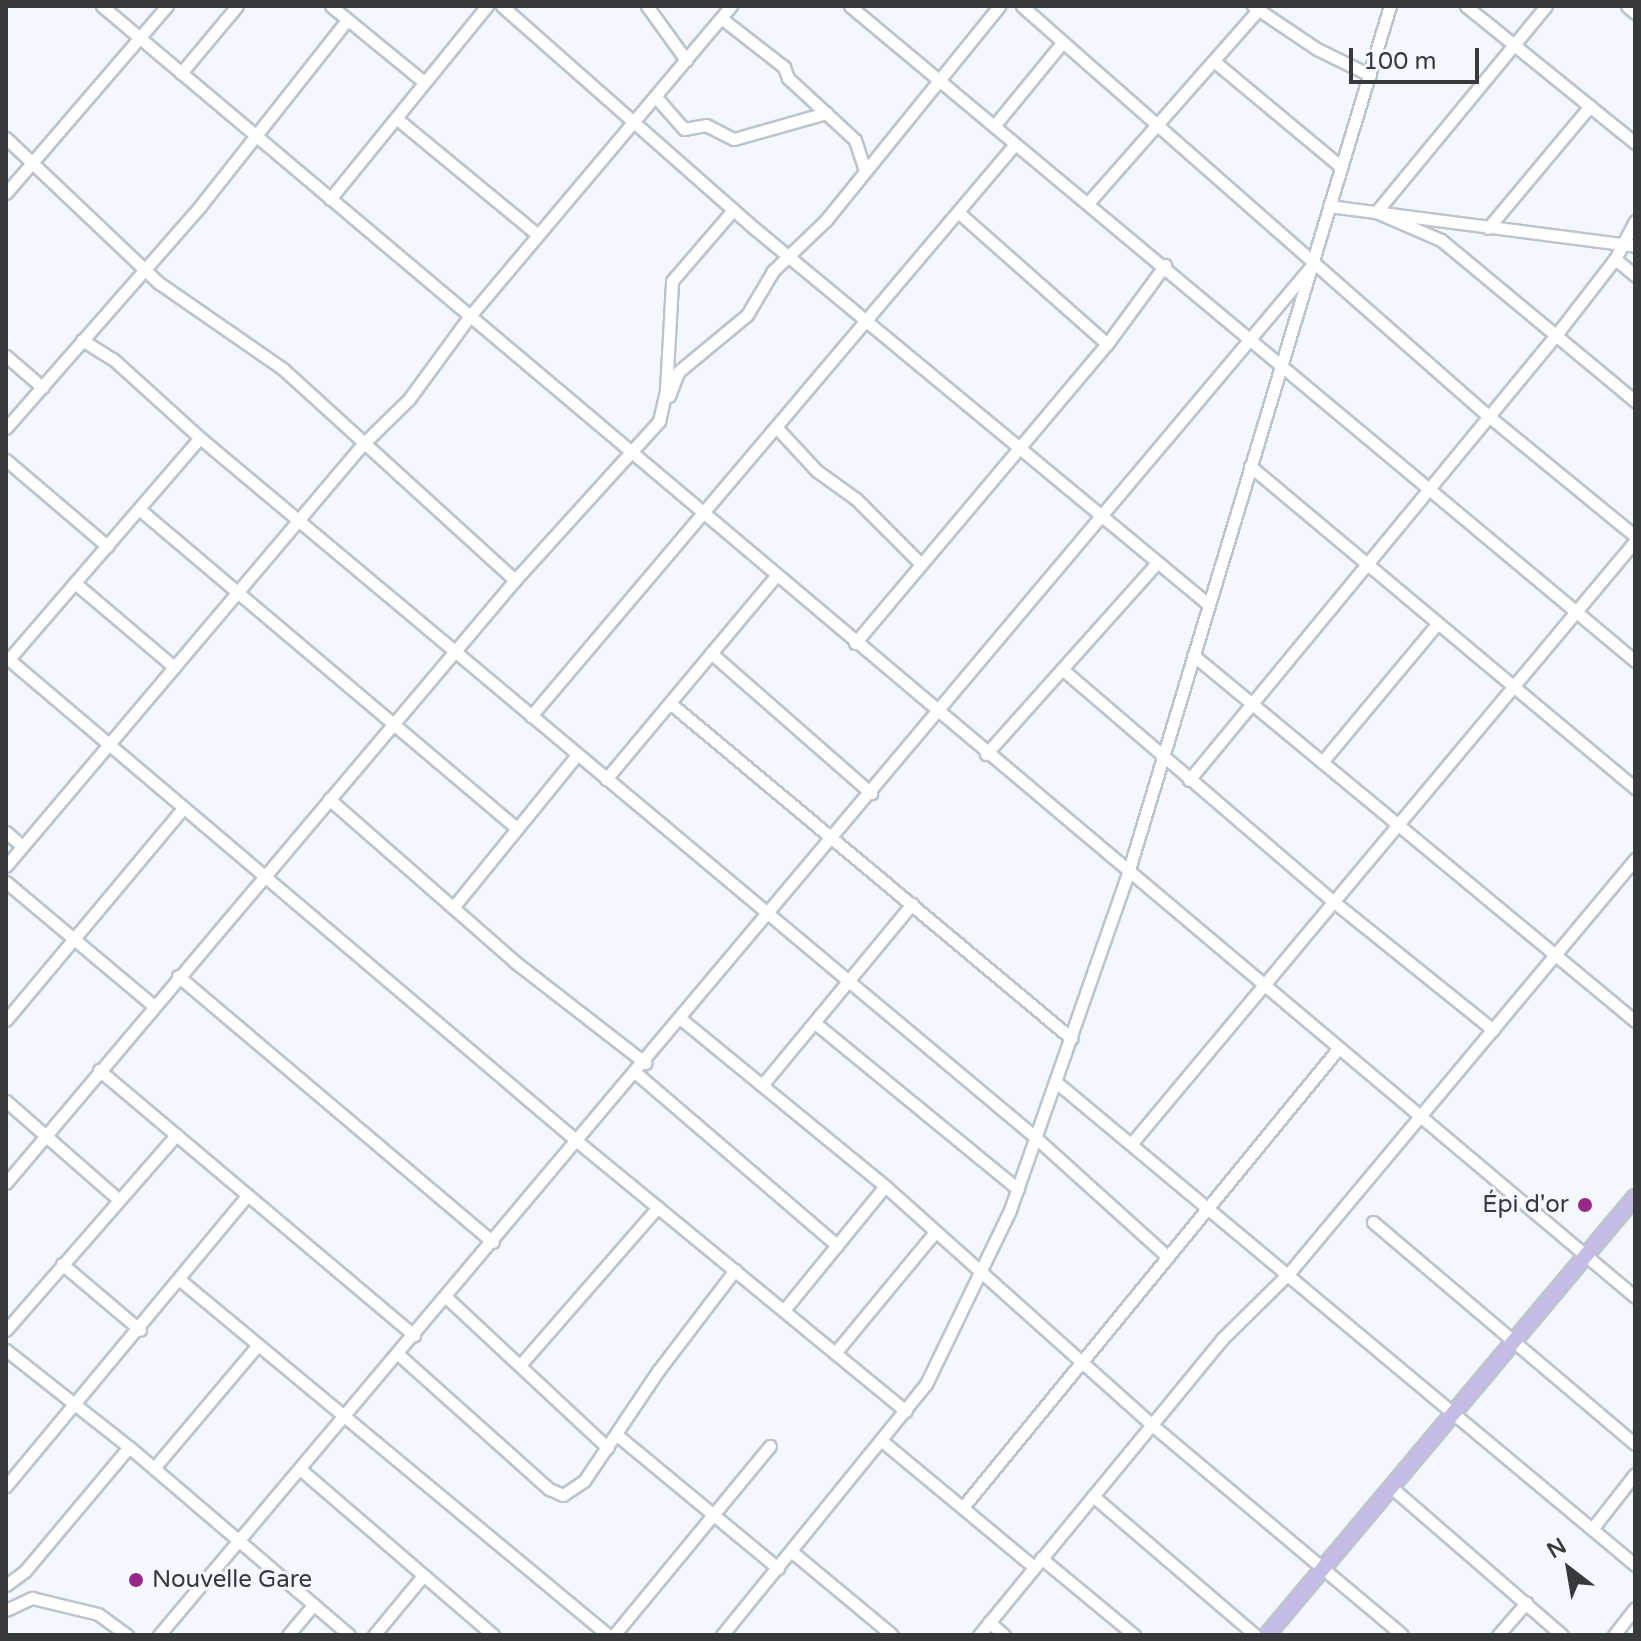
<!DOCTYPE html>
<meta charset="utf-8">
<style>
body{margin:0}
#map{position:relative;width:1641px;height:1641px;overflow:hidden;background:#f2f8fe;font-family:"Varela Round",sans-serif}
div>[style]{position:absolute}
.roads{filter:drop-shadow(2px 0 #bdc4cb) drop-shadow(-2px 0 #bdc4cb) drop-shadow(0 2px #bdc4cb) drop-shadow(0 -2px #bdc4cb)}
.minor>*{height:11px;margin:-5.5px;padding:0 5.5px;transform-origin:5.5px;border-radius:5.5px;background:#fff}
.major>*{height:14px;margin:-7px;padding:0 7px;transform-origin:7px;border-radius:7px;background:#c5bce8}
.dots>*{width:22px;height:22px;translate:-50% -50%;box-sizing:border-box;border:4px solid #f2f8fe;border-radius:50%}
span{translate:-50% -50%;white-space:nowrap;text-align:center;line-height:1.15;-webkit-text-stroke:6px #f2f8fe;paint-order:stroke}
.poi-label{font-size:24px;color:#37393c}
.right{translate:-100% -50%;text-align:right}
.left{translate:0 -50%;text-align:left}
.frame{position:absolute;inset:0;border:8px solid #37393c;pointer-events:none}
.north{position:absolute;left:1529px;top:1529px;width:80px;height:80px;-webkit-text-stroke:6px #f2f8fe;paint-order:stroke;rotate:329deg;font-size:22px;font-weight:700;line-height:32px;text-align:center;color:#37393c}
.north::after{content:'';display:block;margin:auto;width:28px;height:36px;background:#37393c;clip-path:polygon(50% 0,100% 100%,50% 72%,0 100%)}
.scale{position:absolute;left:1349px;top:48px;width:130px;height:36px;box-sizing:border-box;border:4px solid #37393c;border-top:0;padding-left:10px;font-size:24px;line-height:28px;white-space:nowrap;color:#37393c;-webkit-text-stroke:6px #f2f8fe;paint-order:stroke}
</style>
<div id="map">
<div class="roads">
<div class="minor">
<i style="left:102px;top:6px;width:2004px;rotate:40.1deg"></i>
<i style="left:331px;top:6px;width:120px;rotate:39.3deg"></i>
<i style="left:502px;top:6px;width:336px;rotate:41.4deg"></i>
<i style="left:754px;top:228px;width:589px;rotate:39.63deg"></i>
<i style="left:647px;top:6px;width:67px;rotate:54.2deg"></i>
<i style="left:850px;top:6px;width:1022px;rotate:39.84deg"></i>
<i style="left:1022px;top:6px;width:618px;rotate:41.33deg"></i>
<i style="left:1486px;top:414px;width:193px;rotate:39.3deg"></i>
<i style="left:1253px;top:6px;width:77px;rotate:33.9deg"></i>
<i style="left:1317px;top:49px;width:59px;rotate:26.1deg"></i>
<i style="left:1466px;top:6px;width:218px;rotate:39deg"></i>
<i style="left:1546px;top:6px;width:267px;rotate:129.5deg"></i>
<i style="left:1376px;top:212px;width:71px;rotate:23.3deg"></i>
<i style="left:1441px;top:240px;width:252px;rotate:39.7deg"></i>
<i style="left:1627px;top:6px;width:11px;rotate:41deg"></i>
<i style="left:721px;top:18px;width:80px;rotate:37.9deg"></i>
<i style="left:784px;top:67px;width:12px;rotate:70deg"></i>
<i style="left:788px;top:78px;width:91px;rotate:42.8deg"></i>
<i style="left:855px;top:140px;width:33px;rotate:72deg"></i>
<i style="left:1215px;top:62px;width:163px;rotate:39.8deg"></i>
<i style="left:181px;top:73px;width:87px;rotate:-50.1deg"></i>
<i style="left:655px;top:96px;width:44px;rotate:48.7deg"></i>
<i style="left:684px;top:129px;width:22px;rotate:-10deg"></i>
<i style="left:706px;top:125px;width:31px;rotate:27deg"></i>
<i style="left:734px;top:139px;width:96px;rotate:-15.8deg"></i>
<i style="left:396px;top:118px;width:184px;rotate:39.5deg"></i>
<i style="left:994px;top:126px;width:107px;rotate:-50.7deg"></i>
<i style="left:6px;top:138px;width:211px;rotate:43.5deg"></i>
<i style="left:159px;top:283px;width:151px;rotate:34.7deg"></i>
<i style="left:283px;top:369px;width:314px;rotate:42.3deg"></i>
<i style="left:6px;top:193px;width:247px;rotate:-49.3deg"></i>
<i style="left:330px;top:199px;width:249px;rotate:-50.9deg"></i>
<i style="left:1088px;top:203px;width:257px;rotate:-48.6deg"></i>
<i style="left:1329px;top:206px;width:309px;rotate:7.4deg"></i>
<i style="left:958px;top:212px;width:199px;rotate:41.5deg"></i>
<i style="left:1488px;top:228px;width:159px;rotate:-50.1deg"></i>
<i style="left:1615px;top:259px;width:26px;rotate:39deg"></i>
<i style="left:82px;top:340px;width:36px;rotate:32deg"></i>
<i style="left:113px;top:359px;width:118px;rotate:42.2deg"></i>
<i style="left:200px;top:438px;width:1089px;rotate:39.93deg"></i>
<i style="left:1035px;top:1137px;width:179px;rotate:42.1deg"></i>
<i style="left:6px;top:356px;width:48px;rotate:40.7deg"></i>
<i style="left:669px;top:396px;width:26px;rotate:-69deg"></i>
<i style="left:678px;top:372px;width:89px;rotate:-39.6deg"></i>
<i style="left:747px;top:315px;width:51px;rotate:-59.4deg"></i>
<i style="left:773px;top:271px;width:74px;rotate:-43.9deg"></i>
<i style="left:826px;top:220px;width:275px;rotate:-51deg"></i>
<i style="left:776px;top:427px;width:60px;rotate:47deg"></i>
<i style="left:817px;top:471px;width:48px;rotate:35.7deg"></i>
<i style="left:856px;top:499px;width:92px;rotate:45deg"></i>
<i style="left:6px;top:428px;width:296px;rotate:-48.8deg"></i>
<i style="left:201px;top:205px;width:236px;rotate:-51.7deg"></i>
<i style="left:6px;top:460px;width:133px;rotate:40.4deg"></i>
<i style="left:1250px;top:466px;width:502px;rotate:39.91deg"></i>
<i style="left:139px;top:509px;width:494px;rotate:40.2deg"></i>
<i style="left:75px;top:583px;width:130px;rotate:40.3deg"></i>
<i style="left:855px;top:643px;width:391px;rotate:-49.9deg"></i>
<i style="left:1107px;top:344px;width:98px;rotate:-53.7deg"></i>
<i style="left:711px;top:653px;width:213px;rotate:41.2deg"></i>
<i style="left:1193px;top:655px;width:574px;rotate:39.63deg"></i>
<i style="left:6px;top:657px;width:750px;rotate:40.29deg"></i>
<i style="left:578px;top:1142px;width:424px;rotate:39.4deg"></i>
<i style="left:9px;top:659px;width:292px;rotate:-49.2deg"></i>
<i style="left:1062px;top:669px;width:358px;rotate:40.6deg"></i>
<i style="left:1334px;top:902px;width:204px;rotate:38.8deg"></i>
<i style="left:670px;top:703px;width:523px;rotate:39.88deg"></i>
<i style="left:531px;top:716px;width:749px;rotate:-49.76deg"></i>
<i style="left:986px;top:754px;width:256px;rotate:-48.2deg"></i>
<i style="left:1322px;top:762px;width:180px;rotate:-50.2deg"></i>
<i style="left:606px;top:779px;width:265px;rotate:-50.1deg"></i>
<i style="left:1189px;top:780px;width:577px;rotate:-50.49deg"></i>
<i style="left:1556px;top:335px;width:96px;rotate:-52.2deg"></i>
<i style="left:1615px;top:259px;width:43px;rotate:-62.2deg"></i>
<i style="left:329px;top:799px;width:247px;rotate:41.2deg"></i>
<i style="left:515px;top:962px;width:165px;rotate:37.8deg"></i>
<i style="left:6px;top:832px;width:21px;rotate:41deg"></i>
<i style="left:6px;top:866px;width:551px;rotate:-49.78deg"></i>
<i style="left:362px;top:445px;width:66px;rotate:-44.4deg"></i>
<i style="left:409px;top:399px;width:102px;rotate:-53.8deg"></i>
<i style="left:469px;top:317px;width:407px;rotate:-49.9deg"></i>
<i style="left:6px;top:882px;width:193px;rotate:40deg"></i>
<i style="left:455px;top:905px;width:193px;rotate:-50.9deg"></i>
<i style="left:178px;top:976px;width:412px;rotate:40.2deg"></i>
<i style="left:681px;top:1019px;width:264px;rotate:39.3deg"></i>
<i style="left:885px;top:1186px;width:358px;rotate:41.8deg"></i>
<i style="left:1152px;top:1425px;width:326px;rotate:40deg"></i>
<i style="left:6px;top:1020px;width:276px;rotate:-50.1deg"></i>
<i style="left:815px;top:1023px;width:262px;rotate:39.3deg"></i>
<i style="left:99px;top:1070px;width:412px;rotate:40.1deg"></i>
<i style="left:636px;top:1073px;width:265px;rotate:40.6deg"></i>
<i style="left:1056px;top:1082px;width:754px;rotate:39.83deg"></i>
<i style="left:763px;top:1084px;width:234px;rotate:-50.4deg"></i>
<i style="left:6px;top:1101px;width:149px;rotate:41.2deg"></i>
<i style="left:1131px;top:1144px;width:786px;rotate:-50.11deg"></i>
<i style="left:6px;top:1183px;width:789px;rotate:-49.83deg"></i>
<i style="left:515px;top:580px;width:215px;rotate:-47.8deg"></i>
<i style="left:659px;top:421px;width:32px;rotate:-77deg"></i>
<i style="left:666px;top:390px;width:109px;rotate:-86.8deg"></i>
<i style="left:672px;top:281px;width:94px;rotate:-49.3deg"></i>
<i style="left:1373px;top:1222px;width:343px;rotate:40.3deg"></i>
<i style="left:62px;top:1264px;width:102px;rotate:40.2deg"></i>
<i style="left:180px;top:1280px;width:556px;rotate:39.67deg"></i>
<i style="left:446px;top:1297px;width:221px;rotate:43deg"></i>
<i style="left:784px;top:1310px;width:160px;rotate:-50.8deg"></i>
<i style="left:6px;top:1330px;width:259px;rotate:-48.9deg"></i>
<i style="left:6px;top:1350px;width:157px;rotate:38.3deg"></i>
<i style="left:129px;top:1447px;width:289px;rotate:40.5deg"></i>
<i style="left:835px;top:1353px;width:157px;rotate:-50.4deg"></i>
<i style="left:398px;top:1354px;width:203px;rotate:41.8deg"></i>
<i style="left:549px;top:1489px;width:15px;rotate:23deg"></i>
<i style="left:563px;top:1495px;width:25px;rotate:-34deg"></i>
<i style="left:584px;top:1481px;width:133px;rotate:-56.1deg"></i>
<i style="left:658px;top:1371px;width:127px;rotate:-52.7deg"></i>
<i style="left:521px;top:1364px;width:208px;rotate:-48.9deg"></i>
<i style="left:617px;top:1435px;width:209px;rotate:39.6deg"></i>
<i style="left:882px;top:1441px;width:197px;rotate:39.7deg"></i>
<i style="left:154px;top:1468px;width:160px;rotate:-49.8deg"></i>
<i style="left:300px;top:1469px;width:255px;rotate:40.7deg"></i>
<i style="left:6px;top:1486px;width:378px;rotate:-50.3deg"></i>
<i style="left:1391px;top:1487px;width:226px;rotate:40.9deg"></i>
<i style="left:1093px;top:1496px;width:213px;rotate:40.6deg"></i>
<i style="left:963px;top:1507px;width:591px;rotate:-50.7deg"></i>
<i style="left:1592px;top:1529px;width:70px;rotate:-52deg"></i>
<i style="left:791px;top:1551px;width:131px;rotate:39.7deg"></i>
<i style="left:1041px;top:1558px;width:121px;rotate:39.6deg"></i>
<i style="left:6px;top:1585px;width:24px;rotate:-36deg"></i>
<i style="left:25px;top:1571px;width:162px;rotate:-50deg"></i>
<i style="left:6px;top:1610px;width:29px;rotate:-25deg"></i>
<i style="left:32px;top:1598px;width:68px;rotate:13.6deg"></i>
<i style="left:98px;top:1614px;width:36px;rotate:36deg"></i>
<i style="left:989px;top:1622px;width:20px;rotate:41deg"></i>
<i style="left:159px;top:1635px;width:1792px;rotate:-49.91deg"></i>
<i style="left:288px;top:1635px;width:40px;rotate:-50deg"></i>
<i style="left:374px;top:1635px;width:75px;rotate:-50.4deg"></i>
<i style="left:614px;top:1635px;width:245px;rotate:-50.5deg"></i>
<i style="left:722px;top:1635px;width:323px;rotate:-50.9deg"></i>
<i style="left:926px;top:1384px;width:193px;rotate:-64.2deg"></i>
<i style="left:1010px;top:1210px;width:357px;rotate:-70.7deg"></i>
<i style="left:1128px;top:873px;width:906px;rotate:-73.19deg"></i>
<i style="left:979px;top:1635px;width:383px;rotate:-50.6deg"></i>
<i style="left:1222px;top:1339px;width:94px;rotate:-44.6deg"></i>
<i style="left:1289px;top:1273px;width:540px;rotate:-50.11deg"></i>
<i style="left:1498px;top:1635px;width:43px;rotate:-48.8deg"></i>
<i style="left:1614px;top:1635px;width:34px;rotate:-52deg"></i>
</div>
<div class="major">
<i style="left:1267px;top:1635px;width:572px;rotate:-49.96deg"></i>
</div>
</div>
<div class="dots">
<i style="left:1585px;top:1205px;background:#972888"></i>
<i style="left:136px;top:1580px;background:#972888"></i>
</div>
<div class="poi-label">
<span class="right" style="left:1569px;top:1205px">Épi d'or</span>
<span class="left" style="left:152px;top:1580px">Nouvelle Gare</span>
</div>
<div class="frame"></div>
<div class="north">N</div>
<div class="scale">100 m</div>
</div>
